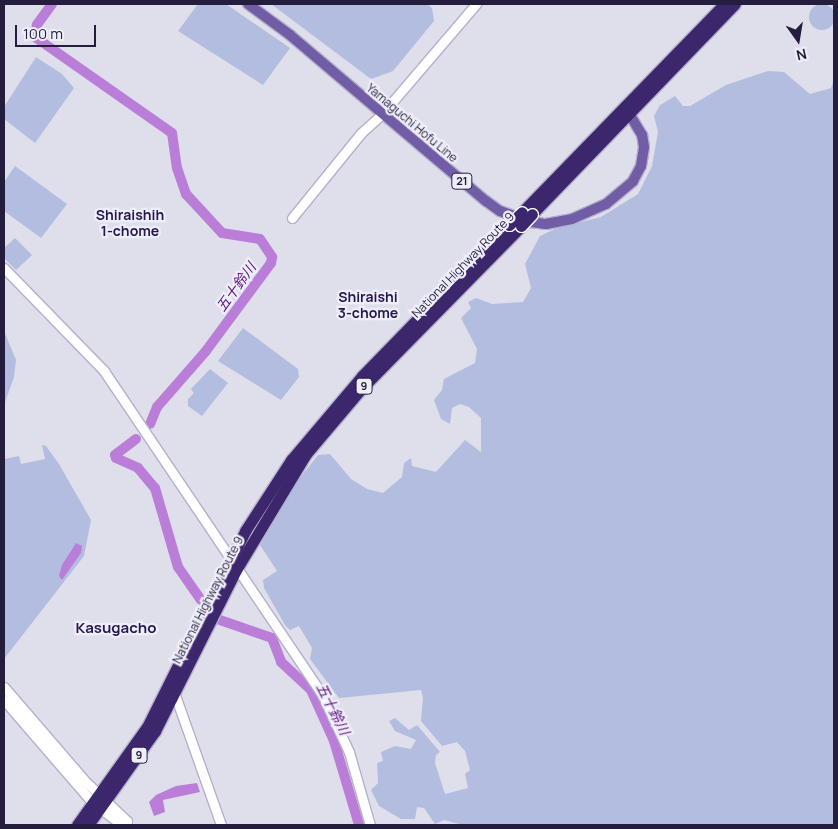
<!DOCTYPE html>
<meta charset="utf-8">
<style>
body{margin:0}
#map{position:relative;width:838px;height:829px;overflow:hidden;background:#dfdeeb;font-family:Manrope,"Noto Sans JP",sans-serif}
div>[style]{position:absolute}
.green>*{inset:0;background:#b3bde0}
.round{border-radius:50%}
.water>*{inset:0;background:#ba7ed8}
.river>*{height:10px;margin:-5px;padding:0 5px;transform-origin:5px;border-radius:5px;background:#ba7ed8}
.roads{filter:drop-shadow(1px 0 #b4b0cc) drop-shadow(-1px 0 #b4b0cc) drop-shadow(0 1px #b4b0cc) drop-shadow(0 -1px #b4b0cc)}
.secondary>*{height:9px;margin:-4.5px;padding:0 4.5px;transform-origin:4.5px;border-radius:4.5px;background:#fff}
.primary>*{height:10px;margin:-5px;padding:0 5px;transform-origin:5px;border-radius:5px;background:#705da6}
.highway>*{height:11px;margin:-5.5px;padding:0 5.5px;transform-origin:5.5px;border-radius:5.5px;background:#3c266c}
.bridges{filter:drop-shadow(1px 0 #fff) drop-shadow(-1px 0 #fff) drop-shadow(0 1px #fff) drop-shadow(0 -1px #fff)}
.highway-bridge>*{height:11px;margin:-5.5px;padding:0 5.5px;transform-origin:5.5px;border-radius:5.5px;background:#3c266c}
span{translate:-50% -50%;white-space:nowrap;text-align:center;line-height:1.15;-webkit-text-stroke:4.5px #eeeef8;paint-order:stroke}
.shield-label span{padding:1px 4px;background:#eeeef8;border:1px solid;border-radius:4px;-webkit-text-stroke-width:0}
.shield-label{font-size:11px;color:#251d3d;font-weight:700}
.street-label{font-size:12px;color:#251d3d}
.neighbourhood-label{font-size:14px;color:#271751;font-weight:700}
.water-label{font-size:14px;color:#5c117f;font-style:italic}
.quarter-label{font-size:15px;color:#271751;font-weight:700}
.frame{position:absolute;inset:0;border:5px solid #251d3d;pointer-events:none}
.north{position:absolute;left:773px;top:15px;width:50px;height:50px;-webkit-text-stroke:4px #eeeef8;paint-order:stroke;rotate:167deg;font-size:14px;font-weight:700;line-height:20px;text-align:center;color:#251d3d}
.north::after{content:'';display:block;margin:auto;width:18px;height:22px;background:#251d3d;clip-path:polygon(50% 0,100% 100%,50% 72%,0 100%)}
.scale{position:absolute;left:15px;top:25px;width:81px;height:22px;box-sizing:border-box;border:2px solid #251d3d;border-top:0;padding-left:6px;font-size:15px;line-height:18px;white-space:nowrap;color:#251d3d;-webkit-text-stroke:4px #eeeef8;paint-order:stroke}
</style>
<div id="map">
<div class="green">
<i class="round" style="left:809px;top:4px;width:26px;height:26px"></i>
<i style="clip-path:polygon(198px 4px,226px 4px,290px 48px,263px 85px,178px 31px)"></i>
<i style="clip-path:polygon(271px 4px,427px 4px,432px 8px,434px 21px,393px 71px,371px 79px)"></i>
<i style="clip-path:polygon(36px 57px,62px 74px,74px 88px,35px 143px,4px 119px,4px 107px)"></i>
<i style="clip-path:polygon(768px 71px,784px 72px,810px 94px,831px 88px,834px 79px,834px 825px,463px 825px,444px 820px,435px 824px,424px 808px,417px 807px,415px 819px,401px 819px,379px 806px,371px 790px,378px 783px,377px 763px,383px 761px,381px 752px,395px 746px,411px 749px,416px 740px,395px 731px,389px 721px,395px 718px,409px 730px,417px 725px,440px 752px,436px 755px,435px 763px,445px 794px,468px 788px,465px 774px,470px 770px,465px 751px,457px 742px,442px 746px,421px 721px,423px 698px,421px 690px,339px 698px,310px 659px,312px 648px,299px 626px,290px 630px,285px 625px,264px 588px,263px 580px,277px 571px,260px 545px,296px 483px,318px 455px,330px 454px,351px 479px,367px 489px,383px 493px,402px 477px,404px 463px,411px 458px,412px 466px,436px 472px,465px 440px,481px 452px,481px 418px,469px 407px,460px 404px,452px 408px,450px 424px,441px 419px,434px 400px,442px 390px,444px 379px,475px 363px,477px 349px,461px 318px,471px 308px,468px 302px,476px 298px,492px 304px,523px 302px,531px 288px,525px 264px,540px 236px,557px 228px,601px 217px,638px 194px,652px 166px,658px 132px,654px 116px,660px 105px,675px 96px,683px 106px,690px 106px,726px 85px)"></i>
<i style="clip-path:polygon(15px 166px,67px 204px,41px 238px,4px 211px,4px 182px)"></i>
<i style="clip-path:polygon(15px 238px,32px 255px,16px 270px,4px 258px,4px 248px)"></i>
<i style="clip-path:polygon(243px 328px,298px 369px,299px 377px,281px 400px,218px 361px)"></i>
<i style="clip-path:polygon(4px 331px,16px 360px,14px 377px,4px 405px)"></i>
<i style="clip-path:polygon(210px 369px,228px 383px,202px 416px,188px 406px,188px 399px,194px 393px,191px 389px)"></i>
<i style="clip-path:polygon(42px 445px,46px 446px,59px 464px,91px 520px,84px 556px,4px 659px,4px 459px,19px 456px,21px 464px,45px 459px)"></i>
</div>
<div class="water">
<i style="clip-path:polygon(76px 543px,82px 546px,81px 553px,62px 580px,59px 576px,62px 565px)"></i>
<i style="clip-path:polygon(197px 783px,200px 792px,163px 800px,165px 812px,154px 816px,149px 802px,156px 795px,176px 786px)"></i>
</div>
<div class="river">
<i style="left:52px;top:4px;width:26px;rotate:126deg"></i>
<i style="left:37px;top:25px;width:12px;rotate:99deg"></i>
<i style="left:35px;top:37px;width:167px;rotate:35deg"></i>
<i style="left:172px;top:133px;width:35px;rotate:82deg"></i>
<i style="left:177px;top:168px;width:28px;rotate:71deg"></i>
<i style="left:186px;top:194px;width:53px;rotate:47.3deg"></i>
<i style="left:222px;top:233px;width:38px;rotate:9deg"></i>
<i style="left:260px;top:239px;width:22px;rotate:56deg"></i>
<i style="left:272px;top:257px;width:6px;rotate:99deg"></i>
<i style="left:271px;top:263px;width:109px;rotate:126.5deg"></i>
<i style="left:206px;top:351px;width:74px;rotate:131.2deg"></i>
<i style="left:157px;top:407px;width:18px;rotate:112deg"></i>
<i style="left:136px;top:439px;width:26px;rotate:143deg"></i>
<i style="left:115px;top:455px;width:3px;rotate:72deg"></i>
<i style="left:116px;top:458px;width:24px;rotate:24deg"></i>
<i style="left:138px;top:468px;width:26px;rotate:50deg"></i>
<i style="left:155px;top:488px;width:82px;rotate:73.8deg"></i>
<i style="left:178px;top:567px;width:40px;rotate:55.1deg"></i>
<i style="left:220px;top:620px;width:55px;rotate:19.1deg"></i>
<i style="left:272px;top:638px;width:26px;rotate:69deg"></i>
<i style="left:281px;top:662px;width:41px;rotate:43deg"></i>
<i style="left:311px;top:690px;width:56px;rotate:65.7deg"></i>
<i style="left:334px;top:741px;width:88px;rotate:73.4deg"></i>
</div>
<div class="roads">
<div class="secondary">
<i style="left:292px;top:218px;width:109px;rotate:-50.9deg"></i>
<i style="left:361px;top:133px;width:28px;rotate:-42deg"></i>
<i style="left:382px;top:114px;width:145px;rotate:-49.5deg"></i>
<i style="left:4px;top:268px;width:144px;rotate:45.8deg"></i>
<i style="left:104px;top:371px;width:392px;rotate:56deg"></i>
<i style="left:323px;top:696px;width:62px;rotate:65.1deg"></i>
<i style="left:349px;top:752px;width:76px;rotate:74deg"></i>
<i style="left:4px;top:687px;width:124px;rotate:49.2deg"></i>
<i style="left:85px;top:781px;width:58px;rotate:43.6deg"></i>
<i style="left:175px;top:695px;width:138px;rotate:70.5deg"></i>
<i style="left:4px;top:700px;width:136px;rotate:49.2deg"></i>
<i style="left:93px;top:803px;width:30px;rotate:37deg"></i>
<i style="left:117px;top:821px;width:10px"></i>
</div>
<div class="primary">
<i style="left:248px;top:4px;width:52px;rotate:36.4deg"></i>
<i style="left:290px;top:35px;width:257px;rotate:40.3deg"></i>
<i style="left:486px;top:201px;width:17px;rotate:36deg"></i>
<i style="left:500px;top:211px;width:33px;rotate:20deg"></i>
<i style="left:531px;top:222px;width:15px;rotate:8deg"></i>
<i style="left:546px;top:224px;width:26px;rotate:-11deg"></i>
<i style="left:572px;top:219px;width:37px;rotate:-24deg"></i>
<i style="left:606px;top:204px;width:35px;rotate:-40deg"></i>
<i style="left:633px;top:181px;width:17px;rotate:-62deg"></i>
<i style="left:641px;top:166px;width:19px;rotate:-81deg"></i>
<i style="left:644px;top:147px;width:12px;rotate:-99deg"></i>
<i style="left:642px;top:135px;width:33px;rotate:-121deg"></i>
</div>
<div class="highway">
<i style="left:522px;top:212px;width:290px;rotate:-45.8deg"></i>
<i style="left:532px;top:214px;width:292px;rotate:-46deg"></i>
<i style="left:77px;top:825px;width:120px;rotate:-54.5deg"></i>
<i style="left:147px;top:727px;width:219px;rotate:-63.4deg"></i>
<i style="left:245px;top:531px;width:85px;rotate:-57.1deg"></i>
<i style="left:291px;top:460px;width:110px;rotate:-49.8deg"></i>
<i style="left:362px;top:376px;width:211px;rotate:-45.8deg"></i>
<i style="left:88px;top:825px;width:115px;rotate:-54.5deg"></i>
<i style="left:155px;top:731px;width:180px;rotate:-63.3deg"></i>
<i style="left:236px;top:570px;width:135px;rotate:-58.9deg"></i>
<i style="left:306px;top:454px;width:84px;rotate:-49.8deg"></i>
<i style="left:360px;top:390px;width:230px;rotate:-45.5deg"></i>
</div>
</div>
<div class="bridges">
<div class="highway-bridge">
<i style="left:509px;top:225px;width:18px;rotate:-45deg"></i>
<i style="left:521px;top:226px;width:16px;rotate:-47deg"></i>
</div>
</div>
<div class="shield-label">
<span style="left:462px;top:181px">21</span>
<span style="left:364px;top:386px">9</span>
<span style="left:139px;top:755px">9</span>
</div>
<div class="street-label">
<span style="left:412px;top:123px;rotate:40deg">Yamaguchi Hofu Line</span>
<span style="left:463px;top:265px;rotate:-46deg">National Highway Route 9</span>
<span style="left:208px;top:600px;rotate:-63deg">National Highway Route 9</span>
</div>
<div class="neighbourhood-label">
<span style="left:130px;top:223px">Shiraishih<br>1-chome</span>
<span style="left:368px;top:305px">Shiraishi<br>3-chome</span>
</div>
<div class="water-label">
<span style="left:236px;top:287px;rotate:-54deg">五十鈴川</span>
<span style="left:333px;top:709px;rotate:63deg">五十鈴川</span>
</div>
<div class="quarter-label">
<span style="left:116px;top:628px">Kasugacho</span>
</div>
<div class="frame"></div>
<div class="north">N</div>
<div class="scale">100 m</div>
</div>
